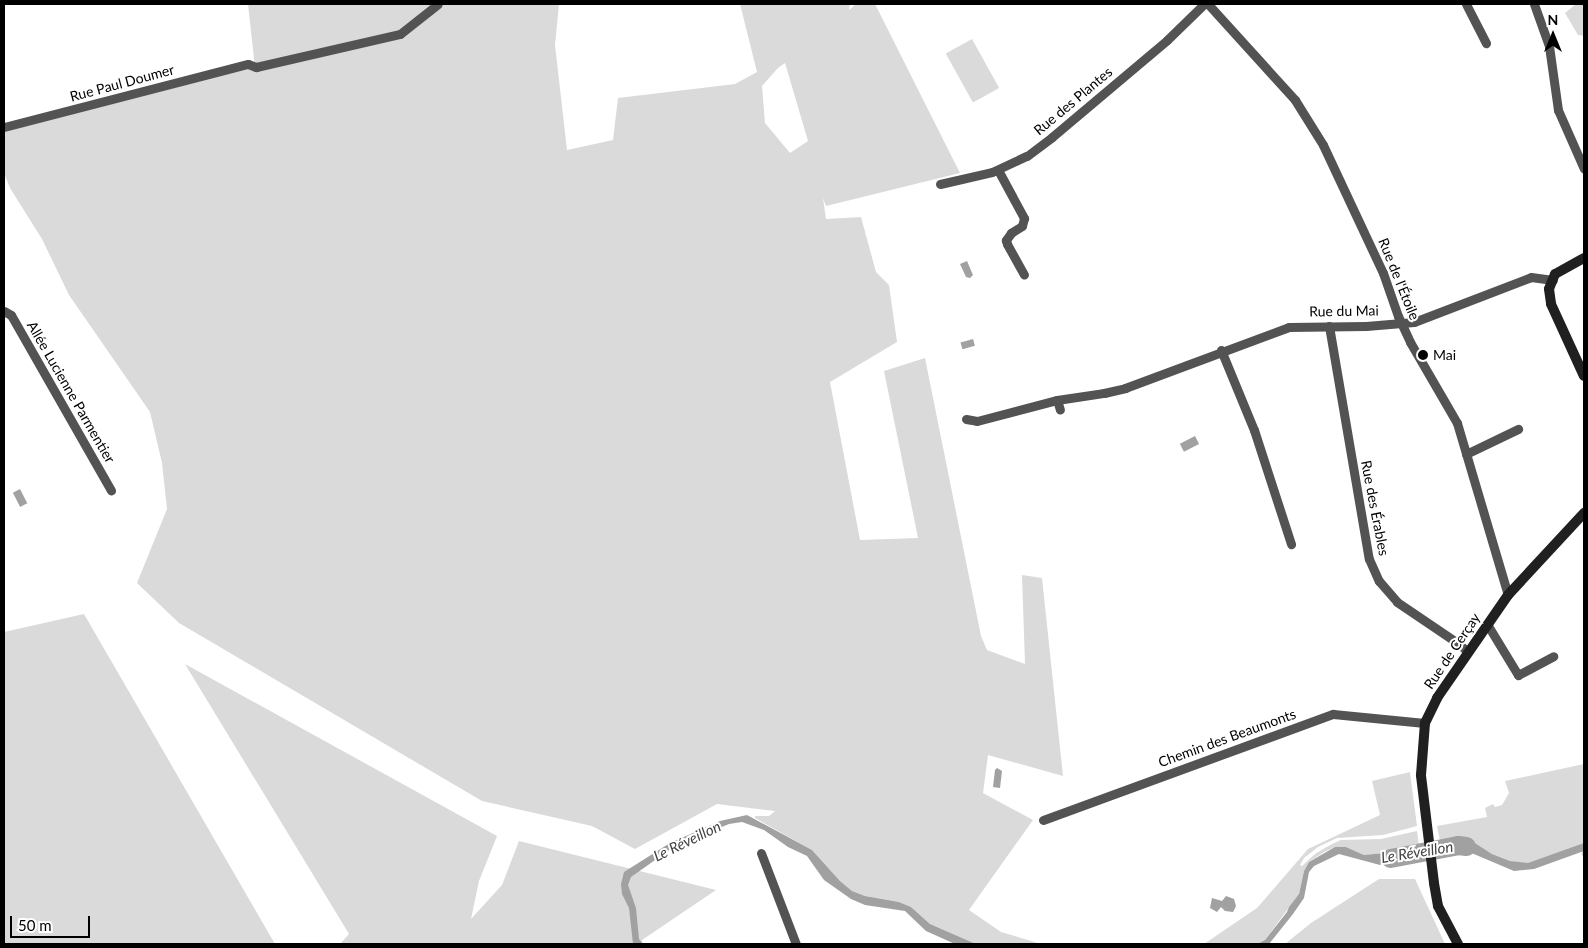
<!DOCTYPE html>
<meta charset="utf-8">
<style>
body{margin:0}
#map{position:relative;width:1588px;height:948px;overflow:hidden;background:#fff;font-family:Lato,sans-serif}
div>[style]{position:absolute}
.green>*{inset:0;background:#dadada;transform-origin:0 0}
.water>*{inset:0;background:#a1a1a1;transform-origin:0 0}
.river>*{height:19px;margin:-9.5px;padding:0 9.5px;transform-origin:9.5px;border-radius:9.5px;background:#a1a1a1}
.street>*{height:9px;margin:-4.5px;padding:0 4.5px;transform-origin:4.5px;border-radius:4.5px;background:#535353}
.secondary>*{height:10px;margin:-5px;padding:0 5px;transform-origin:5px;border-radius:5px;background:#202020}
.dots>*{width:14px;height:14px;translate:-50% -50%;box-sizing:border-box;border:2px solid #fff;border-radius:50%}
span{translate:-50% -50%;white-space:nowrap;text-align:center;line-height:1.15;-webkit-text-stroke:4px #fff;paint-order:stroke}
.street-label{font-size:14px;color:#000}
.poi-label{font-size:14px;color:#000}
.left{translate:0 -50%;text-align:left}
.water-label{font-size:15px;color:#424242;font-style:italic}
.frame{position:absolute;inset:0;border:5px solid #000;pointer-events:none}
.north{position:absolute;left:1528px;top:10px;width:50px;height:50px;-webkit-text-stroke:4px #fff;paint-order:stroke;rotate:0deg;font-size:14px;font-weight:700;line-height:20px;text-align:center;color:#000}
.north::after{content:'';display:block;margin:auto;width:18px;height:22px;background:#000;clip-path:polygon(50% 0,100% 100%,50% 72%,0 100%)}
.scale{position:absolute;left:10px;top:916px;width:80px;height:22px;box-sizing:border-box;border:2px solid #000;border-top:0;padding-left:6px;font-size:15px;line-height:18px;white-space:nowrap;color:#000;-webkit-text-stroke:4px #fff;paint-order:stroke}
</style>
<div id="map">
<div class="green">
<i style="clip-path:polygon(evenodd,248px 4px,559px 4px,555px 45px,567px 150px,613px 140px,618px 98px,735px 84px,757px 72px,740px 4px,850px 4px,849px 10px,856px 4px,875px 4px,960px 173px,826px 206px,823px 198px,826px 219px,861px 217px,876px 272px,889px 285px,897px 342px,830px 382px,860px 540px,918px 538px,884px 371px,925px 358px,981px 636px,987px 650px,1025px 664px,1022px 575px,1042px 578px,1063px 776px,988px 755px,983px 793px,1033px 820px,969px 910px,1001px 932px,1041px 944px,976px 944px,930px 924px,911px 907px,899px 902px,865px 896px,852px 891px,840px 881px,812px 850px,755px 818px,755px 816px,769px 816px,775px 811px,717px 804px,635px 849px,592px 826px,482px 801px,179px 623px,137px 583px,167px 509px,162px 463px,150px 412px,69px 295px,42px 239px,10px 188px,4px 173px,4px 124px,255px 68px,248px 4px,785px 63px,808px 141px,790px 153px,765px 123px,762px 86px,778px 68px,785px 63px)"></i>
<i style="clip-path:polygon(1576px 4px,1584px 4px,1584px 36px,1578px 35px,1565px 13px)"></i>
<i style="left:972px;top:39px;width:56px;height:30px;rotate:61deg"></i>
<i style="clip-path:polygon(84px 614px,275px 944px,4px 944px,4px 632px)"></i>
<i style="clip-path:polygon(185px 664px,497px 836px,479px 881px,471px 919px,502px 885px,519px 841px,716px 890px,642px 940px,642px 944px,340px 944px,349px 934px)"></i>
<i style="clip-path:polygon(1584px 764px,1584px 858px,1581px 854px,1584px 848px,1582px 844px,1552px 855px,1538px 866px,1510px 861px,1492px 854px,1475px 843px,1446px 843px,1441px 846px,1437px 826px,1487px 817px,1485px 808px,1493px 804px,1495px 807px,1502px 805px,1509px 793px,1505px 781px)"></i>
<i style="clip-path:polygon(1410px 772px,1417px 826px,1383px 835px,1337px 838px,1318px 847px,1304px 858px,1300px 865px,1302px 866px,1315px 854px,1330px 845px,1341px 840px,1381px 839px,1417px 831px,1419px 846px,1415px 847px,1415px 850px,1364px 855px,1346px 847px,1335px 847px,1324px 852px,1309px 862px,1304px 871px,1299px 894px,1265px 940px,1257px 944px,1204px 944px,1257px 908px,1308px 849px,1380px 815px,1372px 781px)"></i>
<i style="clip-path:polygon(1379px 879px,1415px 879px,1445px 944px,1285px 944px,1311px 923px)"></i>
</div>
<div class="water">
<i style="clip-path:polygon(967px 261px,973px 275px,970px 278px,966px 277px,960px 264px)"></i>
<i style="left:973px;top:339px;width:7px;height:13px;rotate:74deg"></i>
<i style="left:1195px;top:436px;width:9px;height:17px;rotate:63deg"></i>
<i style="left:20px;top:489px;width:16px;height:8px;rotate:63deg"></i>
<i style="clip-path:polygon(997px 768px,1002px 771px,1000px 788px,993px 787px,995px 770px)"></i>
<i style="clip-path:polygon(747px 815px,812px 850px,840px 881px,852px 891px,865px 896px,899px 902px,911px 907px,930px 924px,976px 944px,955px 944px,926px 931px,905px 911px,865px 905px,851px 899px,824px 880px,807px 856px,788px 847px,764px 830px,742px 822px,729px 824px,675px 846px,631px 877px,628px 885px,636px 908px,639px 939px,643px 944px,633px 944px,629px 908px,622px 894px,621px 884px,624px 872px,670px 843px,720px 821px)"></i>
<i style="clip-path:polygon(1457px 841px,1475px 843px,1492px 854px,1510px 861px,1528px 863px,1584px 843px,1584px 851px,1534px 869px,1514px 871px,1462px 849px,1456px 847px,1442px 851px,1441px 846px,1446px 843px)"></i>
<i style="clip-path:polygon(1335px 847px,1346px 847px,1364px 855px,1415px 850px,1416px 856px,1380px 865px,1339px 854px,1314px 866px,1309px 872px,1304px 898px,1293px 914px,1269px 944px,1257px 944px,1265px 940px,1287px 912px,1289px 907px,1299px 894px,1304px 871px,1309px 862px)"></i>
<i style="clip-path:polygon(1226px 896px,1234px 899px,1236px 906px,1233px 912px,1225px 911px,1221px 907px,1217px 912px,1210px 908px,1212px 898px,1222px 901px)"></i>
</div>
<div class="river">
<i style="left:1390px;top:858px;width:69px;rotate:-10.8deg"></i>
<i style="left:1458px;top:845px;width:8px;rotate:7deg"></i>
</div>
<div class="street">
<i style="left:1208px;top:4px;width:130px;rotate:47.8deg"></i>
<i style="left:1295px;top:100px;width:53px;rotate:58.1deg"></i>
<i style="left:1323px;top:145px;width:141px;rotate:64.9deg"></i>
<i style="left:1383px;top:273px;width:46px;rotate:70.8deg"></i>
<i style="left:1398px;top:316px;width:29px;rotate:65deg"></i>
<i style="left:1410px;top:342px;width:94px;rotate:59.9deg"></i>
<i style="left:1457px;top:423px;width:179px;rotate:73.5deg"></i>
<i style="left:1466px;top:4px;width:44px;rotate:62.9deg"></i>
<i style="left:1534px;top:4px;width:45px;rotate:70.3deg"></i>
<i style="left:1549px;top:46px;width:65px;rotate:82deg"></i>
<i style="left:1558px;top:110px;width:64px;rotate:66.2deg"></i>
<i style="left:4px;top:127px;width:252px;rotate:-14.5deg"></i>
<i style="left:248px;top:64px;width:9px;rotate:21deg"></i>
<i style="left:256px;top:67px;width:148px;rotate:-12.9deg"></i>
<i style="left:400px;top:34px;width:48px;rotate:-38.3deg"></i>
<i style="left:998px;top:170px;width:55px;rotate:61.6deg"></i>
<i style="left:1024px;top:218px;width:8px;rotate:104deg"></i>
<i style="left:1022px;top:226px;width:13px;rotate:148deg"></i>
<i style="left:1011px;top:233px;width:9px;rotate:126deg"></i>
<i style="left:1006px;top:240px;width:4px;rotate:76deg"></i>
<i style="left:1007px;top:244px;width:35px;rotate:61deg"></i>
<i style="left:940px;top:184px;width:53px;rotate:-13deg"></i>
<i style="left:992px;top:172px;width:38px;rotate:-25deg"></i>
<i style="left:1027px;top:156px;width:31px;rotate:-37deg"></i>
<i style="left:1052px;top:137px;width:150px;rotate:-40.1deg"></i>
<i style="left:1167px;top:40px;width:52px;rotate:-44.2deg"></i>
<i style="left:4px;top:311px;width:8px;rotate:30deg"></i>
<i style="left:11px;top:315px;width:202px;rotate:60.3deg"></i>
<i style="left:1329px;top:326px;width:236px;rotate:80.3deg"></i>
<i style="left:1369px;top:559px;width:24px;rotate:66deg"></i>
<i style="left:1379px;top:581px;width:28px;rotate:49deg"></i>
<i style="left:1397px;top:602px;width:75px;rotate:34.1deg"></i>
<i style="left:1459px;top:644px;width:12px;rotate:42deg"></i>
<i style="left:1221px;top:350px;width:87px;rotate:67.6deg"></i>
<i style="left:1254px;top:430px;width:120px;rotate:72deg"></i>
<i style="left:1057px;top:400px;width:10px;rotate:73deg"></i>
<i style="left:966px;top:419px;width:11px;rotate:10deg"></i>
<i style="left:977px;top:421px;width:83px;rotate:-14.7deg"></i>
<i style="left:1057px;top:400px;width:48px;rotate:-8.5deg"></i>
<i style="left:1104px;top:393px;width:22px;rotate:-13deg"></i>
<i style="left:1125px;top:388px;width:175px;rotate:-20.4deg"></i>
<i style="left:1289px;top:327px;width:77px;rotate:-0.7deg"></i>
<i style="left:1366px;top:326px;width:48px;rotate:-4.8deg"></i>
<i style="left:1414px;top:322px;width:125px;rotate:-21deg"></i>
<i style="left:1531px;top:277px;width:22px;rotate:8deg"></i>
<i style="left:1466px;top:454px;width:58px;rotate:-25.7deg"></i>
<i style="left:1487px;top:624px;width:60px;rotate:58.7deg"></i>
<i style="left:1518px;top:675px;width:40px;rotate:-28deg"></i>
<i style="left:1043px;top:820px;width:309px;rotate:-20.1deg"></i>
<i style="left:1333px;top:714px;width:92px;rotate:5.6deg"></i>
<i style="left:761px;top:853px;width:97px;rotate:69deg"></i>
</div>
<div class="secondary">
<i style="left:1584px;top:258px;width:33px;rotate:151deg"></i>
<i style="left:1555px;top:274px;width:16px;rotate:112deg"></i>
<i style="left:1549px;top:289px;width:15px;rotate:82deg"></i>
<i style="left:1551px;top:304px;width:79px;rotate:65.4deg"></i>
<i style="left:1458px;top:944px;width:43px;rotate:-117.8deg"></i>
<i style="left:1438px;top:906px;width:23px;rotate:-100deg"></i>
<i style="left:1434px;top:883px;width:109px;rotate:-96.9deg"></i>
<i style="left:1421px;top:775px;width:52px;rotate:-85.6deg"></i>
<i style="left:1425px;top:723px;width:28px;rotate:-64deg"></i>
<i style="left:1437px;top:698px;width:125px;rotate:-55.4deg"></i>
<i style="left:1508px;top:595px;width:112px;rotate:-47.2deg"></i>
</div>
<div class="dots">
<i style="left:1423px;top:355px;background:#000"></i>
</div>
<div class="street-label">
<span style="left:122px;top:83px;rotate:-15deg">Rue Paul Doumer</span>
<span style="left:1073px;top:101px;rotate:-40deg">Rue des Plantes</span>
<span style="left:1399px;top:279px;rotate:68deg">Rue de l'Étoile</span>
<span style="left:1344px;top:311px;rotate:-1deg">Rue du Mai</span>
<span style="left:71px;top:392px;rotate:60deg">Allée Lucienne Parmentier</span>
<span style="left:1375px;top:508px;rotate:79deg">Rue des Érables</span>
<span style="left:1452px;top:651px;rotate:-56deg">Rue de Cerçay</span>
<span style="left:1227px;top:738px;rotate:-20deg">Chemin des Beaumonts</span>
</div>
<div class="poi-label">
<span class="left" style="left:1433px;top:355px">Mai</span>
</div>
<div class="water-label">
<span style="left:687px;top:841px;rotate:-26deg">Le Réveillon</span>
<span style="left:1417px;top:852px;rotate:-9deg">Le Réveillon</span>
</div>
<div class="frame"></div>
<div class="north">N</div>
<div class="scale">50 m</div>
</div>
